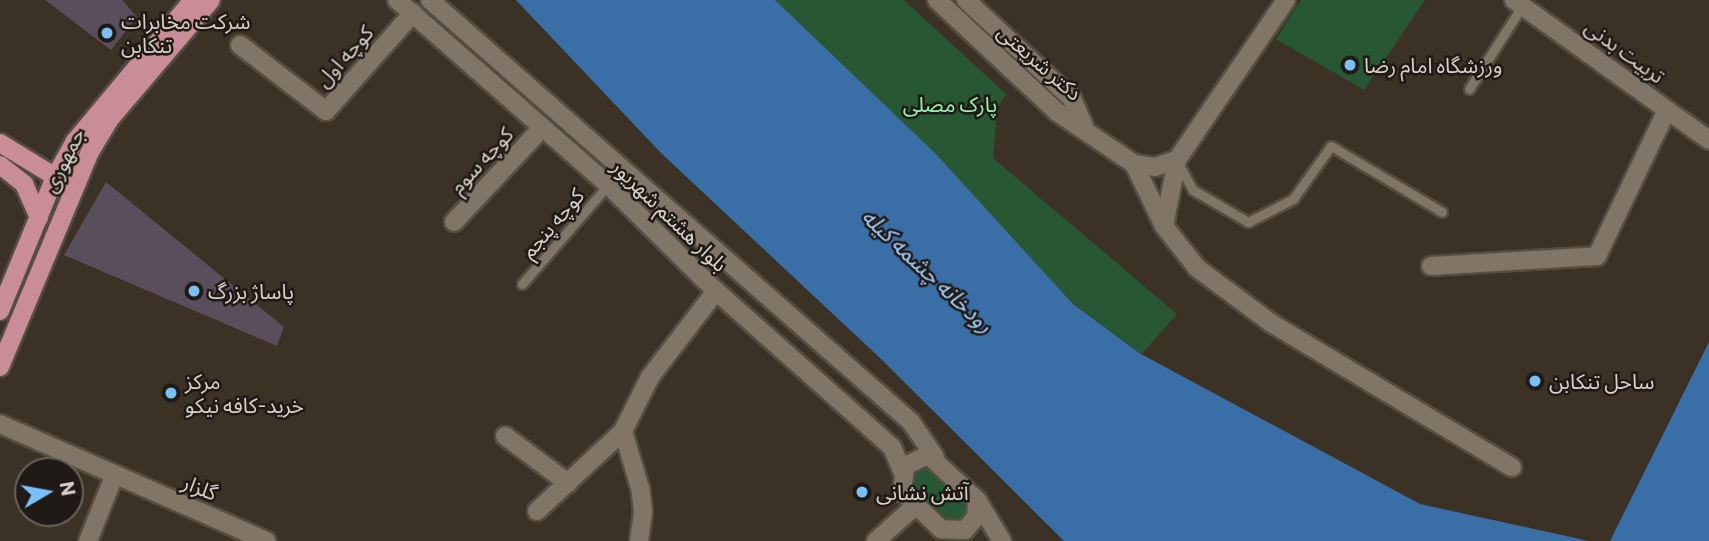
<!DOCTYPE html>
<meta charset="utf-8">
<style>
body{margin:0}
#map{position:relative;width:1709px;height:541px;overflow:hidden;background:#3b3125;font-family:Commissioner,"Noto Sans Arabic",sans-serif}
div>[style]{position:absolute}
.green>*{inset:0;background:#275833}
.water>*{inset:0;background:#3a6ea7}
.building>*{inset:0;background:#594e5b}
.roads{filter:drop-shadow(2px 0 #554d42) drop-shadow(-2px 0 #554d42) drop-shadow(0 2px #554d42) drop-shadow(0 -2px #554d42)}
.lane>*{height:9px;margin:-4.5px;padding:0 4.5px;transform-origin:4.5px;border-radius:4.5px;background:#817568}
.street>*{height:18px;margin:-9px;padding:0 9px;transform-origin:9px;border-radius:9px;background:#817568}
.secondary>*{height:18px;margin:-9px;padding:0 9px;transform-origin:9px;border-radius:9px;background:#817568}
.primary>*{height:18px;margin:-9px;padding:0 9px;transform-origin:9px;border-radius:9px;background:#c98d97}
.dots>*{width:19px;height:19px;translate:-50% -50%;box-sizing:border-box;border:4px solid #1f1a15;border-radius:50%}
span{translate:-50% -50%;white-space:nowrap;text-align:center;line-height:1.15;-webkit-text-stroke:5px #1f1a15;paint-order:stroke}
.poi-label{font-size:21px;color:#d7d1c9}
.left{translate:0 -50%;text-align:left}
.street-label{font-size:21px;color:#d7d1c9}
.park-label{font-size:21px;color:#95f4aa}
.water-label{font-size:23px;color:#a1cafb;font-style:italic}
.north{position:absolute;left:14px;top:457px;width:70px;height:70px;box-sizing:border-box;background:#1f1a15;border:2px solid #69635d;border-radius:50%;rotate:80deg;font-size:19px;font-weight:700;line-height:28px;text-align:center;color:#d7d1c9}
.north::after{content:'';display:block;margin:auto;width:24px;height:32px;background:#7abff8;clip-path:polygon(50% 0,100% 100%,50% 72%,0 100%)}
</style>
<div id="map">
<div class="green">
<i style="clip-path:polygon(775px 0,904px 0,1006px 94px,997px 109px,993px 158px,1177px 314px,1142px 354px,1073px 304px,935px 153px)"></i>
<i style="clip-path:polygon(1301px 0,1425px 0,1364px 90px,1276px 39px)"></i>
<i style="clip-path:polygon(927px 465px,969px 503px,962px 521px,950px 521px,914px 489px,913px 471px)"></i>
</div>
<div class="water">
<i style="clip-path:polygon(516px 0,775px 0,935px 153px,1073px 304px,1141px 354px,1420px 504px,1589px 541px,1064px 541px,880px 358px,661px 153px)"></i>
<i style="clip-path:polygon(1709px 342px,1709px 541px,1610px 541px)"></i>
</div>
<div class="building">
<i style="clip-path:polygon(45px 0,122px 0,137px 17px,111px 50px)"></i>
<i style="clip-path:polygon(106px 182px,284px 327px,277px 346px,64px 255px)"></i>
</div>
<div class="roads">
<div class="lane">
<i style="left:1469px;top:89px;width:98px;rotate:-57.4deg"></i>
<i style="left:1179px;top:165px;width:29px;rotate:61deg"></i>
<i style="left:1193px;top:190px;width:64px;rotate:30.2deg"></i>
<i style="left:1248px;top:222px;width:51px;rotate:-27.1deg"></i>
<i style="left:1293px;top:199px;width:65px;rotate:-54.4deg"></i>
<i style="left:1331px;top:146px;width:129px;rotate:30.7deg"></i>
<i style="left:522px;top:284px;width:131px;rotate:-49deg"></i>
</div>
<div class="street">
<i style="left:1286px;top:0;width:194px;rotate:124.3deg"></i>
<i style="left:1177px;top:160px;width:67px;rotate:101.1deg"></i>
<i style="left:1164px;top:226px;width:53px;rotate:51.8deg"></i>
<i style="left:1197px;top:268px;width:92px;rotate:36.6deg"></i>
<i style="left:1271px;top:323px;width:281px;rotate:30.9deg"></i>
<i style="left:1514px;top:0;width:240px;rotate:35.7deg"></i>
<i style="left:240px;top:45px;width:108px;rotate:37.5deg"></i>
<i style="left:326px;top:111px;width:131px;rotate:-48.4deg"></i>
<i style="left:454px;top:222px;width:127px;rotate:-46.9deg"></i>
<i style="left:1431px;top:266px;width:166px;rotate:-3.4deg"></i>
<i style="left:1597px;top:256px;width:162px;rotate:-64.4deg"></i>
<i style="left:0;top:424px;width:291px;rotate:23.7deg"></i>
<i style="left:505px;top:436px;width:79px;rotate:36.7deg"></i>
<i style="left:928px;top:455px;width:67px;rotate:42.6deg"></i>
<i style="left:977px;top:500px;width:17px;rotate:93deg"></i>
<i style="left:976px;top:517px;width:17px;rotate:130deg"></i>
<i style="left:965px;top:530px;width:24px;rotate:-178deg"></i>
<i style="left:941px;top:529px;width:54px;rotate:-136.5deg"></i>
<i style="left:902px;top:492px;width:26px;rotate:-83deg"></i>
<i style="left:905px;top:466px;width:25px;rotate:-26deg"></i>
<i style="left:977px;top:500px;width:48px;rotate:58.6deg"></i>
<i style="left:537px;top:511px;width:117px;rotate:-42.9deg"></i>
<i style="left:88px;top:541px;width:70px;rotate:-68.2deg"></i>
<i style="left:876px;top:541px;width:54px;rotate:-42deg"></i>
</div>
<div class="secondary">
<i style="left:397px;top:0;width:281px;rotate:41.2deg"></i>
<i style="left:608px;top:185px;width:151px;rotate:44.5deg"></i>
<i style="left:716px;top:291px;width:235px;rotate:41.6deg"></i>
<i style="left:892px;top:447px;width:26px;rotate:67deg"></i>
<i style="left:430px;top:0;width:640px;rotate:41.26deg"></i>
<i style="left:911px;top:422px;width:42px;rotate:55.6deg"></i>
<i style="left:937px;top:0;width:164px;rotate:43deg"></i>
<i style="left:1057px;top:112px;width:93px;rotate:34deg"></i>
<i style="left:1134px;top:164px;width:69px;rotate:64.2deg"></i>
<i style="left:966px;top:0;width:145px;rotate:43deg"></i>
<i style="left:1072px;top:99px;width:30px;rotate:66deg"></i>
<i style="left:1134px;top:164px;width:21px;rotate:8deg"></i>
<i style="left:1155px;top:167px;width:23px;rotate:-18deg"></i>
<i style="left:639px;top:541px;width:30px;rotate:-82deg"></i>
<i style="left:643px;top:511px;width:23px;rotate:-97deg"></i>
<i style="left:640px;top:488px;width:59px;rotate:-106.6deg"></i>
<i style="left:623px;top:431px;width:60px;rotate:-63.4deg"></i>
<i style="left:650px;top:377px;width:108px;rotate:-52.5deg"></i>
</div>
<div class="primary">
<i style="left:0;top:143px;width:75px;rotate:31.4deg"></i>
<i style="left:0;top:165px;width:31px;rotate:38deg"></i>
<i style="left:24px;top:184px;width:37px;rotate:66deg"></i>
<i style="left:0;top:311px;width:145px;rotate:-67.7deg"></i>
<i style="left:55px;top:177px;width:41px;rotate:-60.9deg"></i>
<i style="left:75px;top:141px;width:184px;rotate:-50.1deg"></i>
<i style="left:0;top:367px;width:233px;rotate:-67.3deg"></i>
<i style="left:90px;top:152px;width:37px;rotate:-59deg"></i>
<i style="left:109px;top:120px;width:157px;rotate:-49.6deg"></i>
</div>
</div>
<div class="dots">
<i style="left:107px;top:33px;background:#7abff8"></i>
<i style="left:1350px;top:65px;background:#7abff8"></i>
<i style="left:194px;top:291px;background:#7abff8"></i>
<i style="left:1535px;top:381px;background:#7abff8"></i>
<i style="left:171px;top:393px;background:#7abff8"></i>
<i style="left:862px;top:492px;background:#7abff8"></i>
</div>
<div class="poi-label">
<span class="left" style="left:121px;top:33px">شرکت مخابرات<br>تنکابن</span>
<span class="left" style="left:1364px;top:65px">ورزشگاه امام رضا</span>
<span class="left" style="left:208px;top:291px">پاساژ بزرگ</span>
<span class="left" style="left:185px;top:393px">مرکز<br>خرید-کافه نیکو</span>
<span class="left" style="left:1549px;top:381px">ساحل تنکابن</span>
<span class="left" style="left:876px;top:492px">آتش نشانی</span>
</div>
<div class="street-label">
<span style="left:1625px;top:51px;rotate:36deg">تربیت بدنی</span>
<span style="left:344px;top:56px;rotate:-48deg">کوچه اول</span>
<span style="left:1040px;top:62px;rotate:41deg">دکتر شریعتی</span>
<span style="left:63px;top:160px;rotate:-63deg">جمهوری</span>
<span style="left:481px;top:160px;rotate:-47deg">کوچه سوم</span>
<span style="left:670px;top:215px;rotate:44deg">بلوار هشتم شهریور</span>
<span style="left:552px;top:223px;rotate:-49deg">کوچه پنجم</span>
<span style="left:200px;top:487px;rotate:22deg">گلزار</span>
</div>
<div class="park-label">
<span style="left:950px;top:104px">پارک مصلی</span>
</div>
<div class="water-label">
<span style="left:928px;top:270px;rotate:43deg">رودخانه چشمه کیله</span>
</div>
<div class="north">N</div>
</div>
